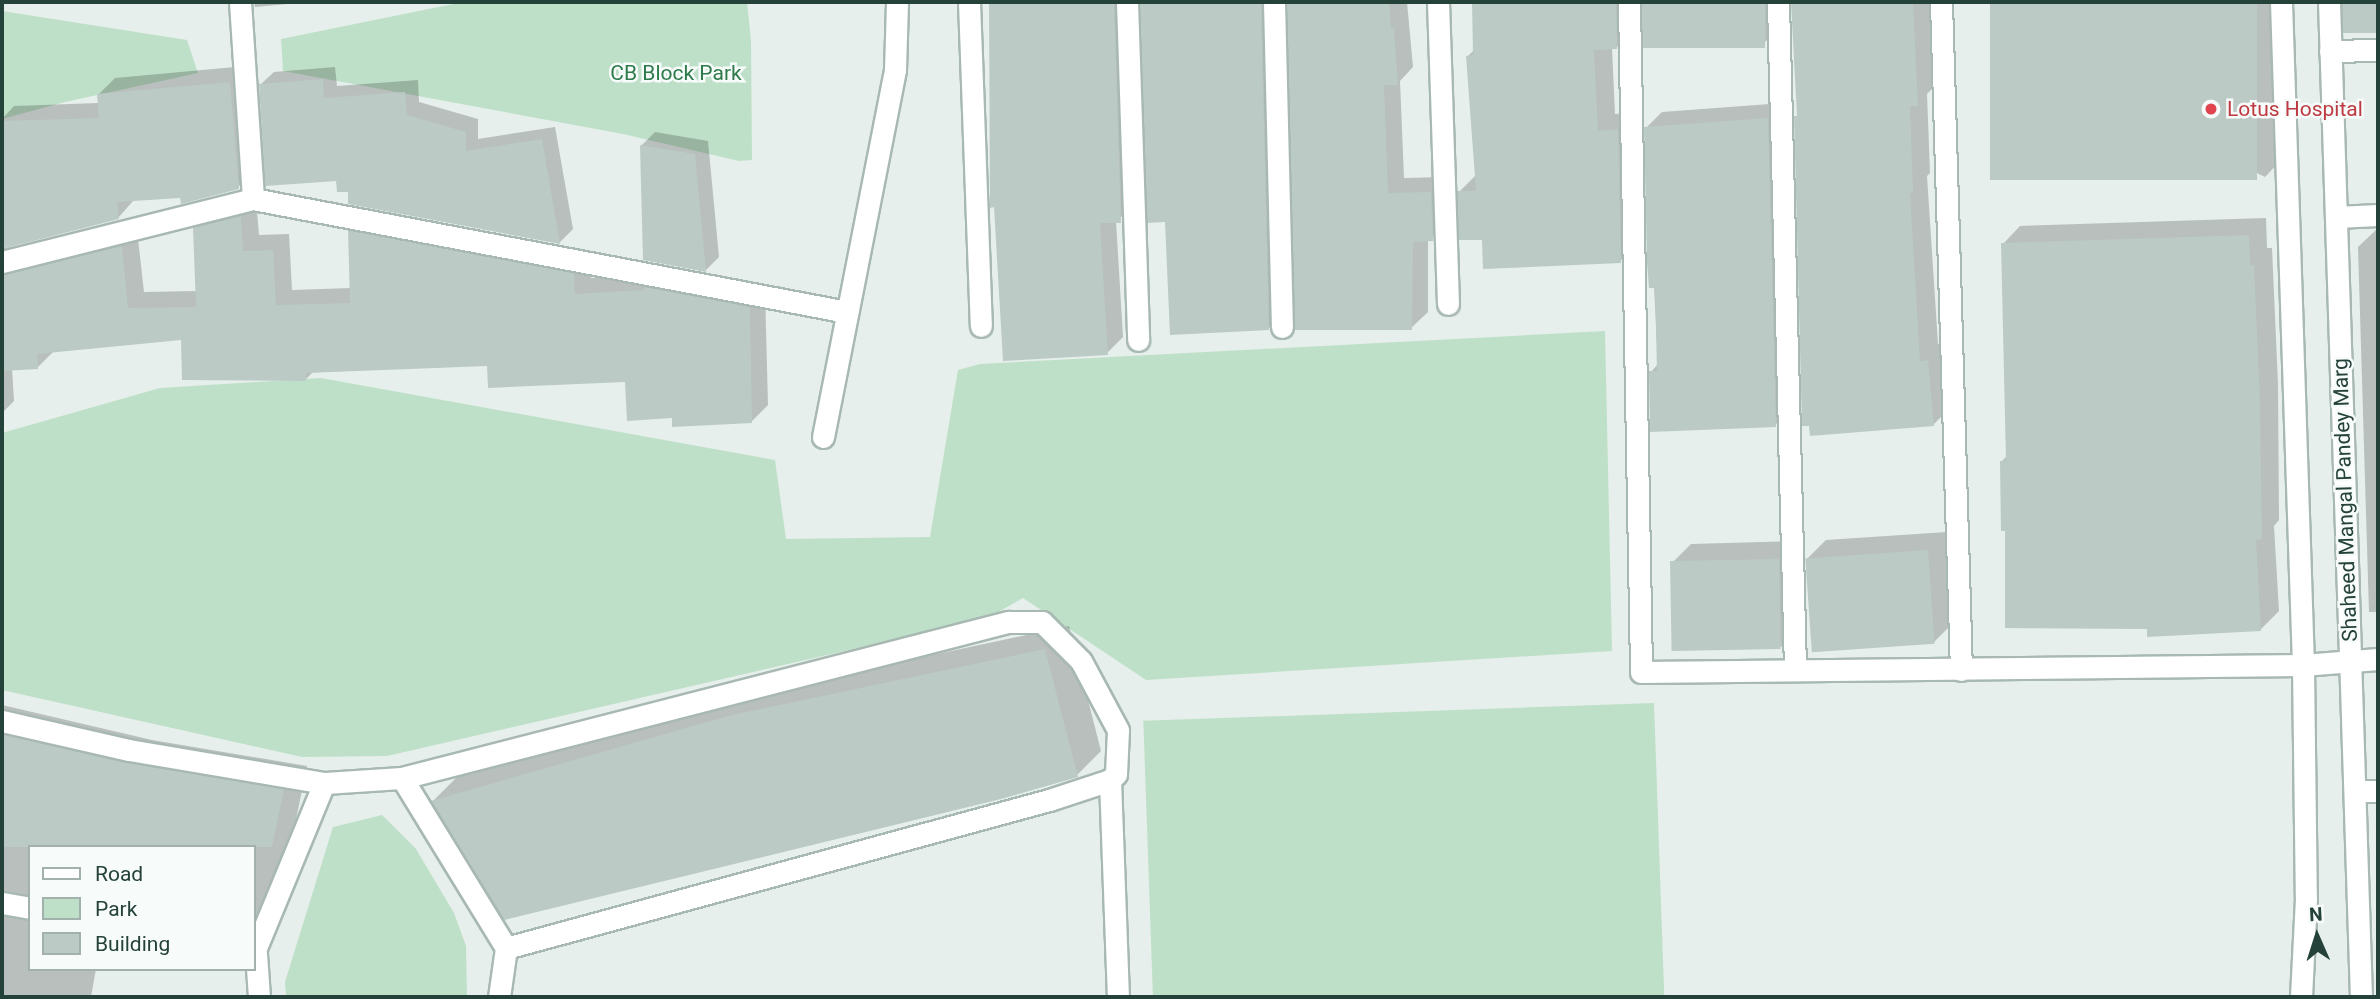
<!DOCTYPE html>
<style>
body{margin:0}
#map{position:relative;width:2380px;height:999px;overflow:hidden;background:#e6efeb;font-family:Roboto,sans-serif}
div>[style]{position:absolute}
.green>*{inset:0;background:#bfe0c8;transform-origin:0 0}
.shadow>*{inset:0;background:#0003}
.building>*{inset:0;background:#bbcac4;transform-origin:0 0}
.roads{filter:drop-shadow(2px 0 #a8b8b2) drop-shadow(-2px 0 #a8b8b2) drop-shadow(0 2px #a8b8b2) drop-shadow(0 -2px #a8b8b2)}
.minor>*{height:21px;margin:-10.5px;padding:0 10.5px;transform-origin:10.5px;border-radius:10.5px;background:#fff}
.dots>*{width:19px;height:19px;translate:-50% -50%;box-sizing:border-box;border:4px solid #f7fbf9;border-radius:50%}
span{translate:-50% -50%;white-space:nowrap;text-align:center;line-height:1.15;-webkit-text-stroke:5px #f7fbf9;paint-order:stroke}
.park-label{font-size:21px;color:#2d7a4b}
.health-label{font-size:21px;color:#be3a42}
.left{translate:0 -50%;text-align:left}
.street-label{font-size:21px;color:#24423a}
.frame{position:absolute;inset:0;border:4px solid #24423a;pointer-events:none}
.legend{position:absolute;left:28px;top:845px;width:228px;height:126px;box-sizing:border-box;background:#f7fbf9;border:2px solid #a3b1ad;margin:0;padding:9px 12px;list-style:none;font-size:21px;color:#24423a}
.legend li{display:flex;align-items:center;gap:14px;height:35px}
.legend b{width:35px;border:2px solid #a3b1ad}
.north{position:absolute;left:2282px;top:901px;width:70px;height:70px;-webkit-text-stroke:5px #f7fbf9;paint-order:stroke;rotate:357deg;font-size:19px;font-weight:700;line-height:28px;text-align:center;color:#24423a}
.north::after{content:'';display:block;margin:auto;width:24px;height:32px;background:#24423a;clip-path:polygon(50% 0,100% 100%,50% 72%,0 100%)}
</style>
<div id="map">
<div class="green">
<i style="clip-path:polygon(463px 2px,747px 2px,751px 40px,752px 160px,739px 161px,623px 134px,283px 71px,281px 39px)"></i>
<i style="clip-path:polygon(2px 11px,187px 40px,198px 73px,65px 102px,2px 119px)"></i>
<i style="clip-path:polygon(1605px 331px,1612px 651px,1146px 680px,1023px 598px,988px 618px,387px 756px,302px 757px,2px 690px,2px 433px,160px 388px,321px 378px,775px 460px,786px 539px,930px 537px,958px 370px,980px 364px)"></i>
<i style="left:1654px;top:703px;width:294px;height:511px;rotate:88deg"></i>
<i style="clip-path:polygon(382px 815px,416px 849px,454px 913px,466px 946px,467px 997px,286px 997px,285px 982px,333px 827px)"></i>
</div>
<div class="shadow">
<i style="clip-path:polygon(254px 2px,310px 2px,255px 7px)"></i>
<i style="clip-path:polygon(990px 2px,1130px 2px,1136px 205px,1116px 221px,1123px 337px,1107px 353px,993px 119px)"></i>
<i style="clip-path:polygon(1142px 2px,1277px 2px,1285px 312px,1269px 328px,1166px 220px,1149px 221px)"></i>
<i style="clip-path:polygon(1289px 2px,1407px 2px,1413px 67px,1400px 81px,1404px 178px,1447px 177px,1448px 224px,1428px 240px,1428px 312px,1411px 328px,1296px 328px)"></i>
<i style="clip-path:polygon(1474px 2px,1635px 2px,1634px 30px,1616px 48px,1612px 48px,1615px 114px,1635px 112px,1638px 243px,1620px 261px,1483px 238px,1459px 192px,1476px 175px,1468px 56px,1475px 49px)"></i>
<i style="clip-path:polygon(1643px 2px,1783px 2px,1783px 24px,1765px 42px,1645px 47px)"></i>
<i style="clip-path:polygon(1793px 2px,1931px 2px,1935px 86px,1927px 94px,1930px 173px,1927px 176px,1938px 344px,1946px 343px,1951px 407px,1933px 425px,1796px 40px,1794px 40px)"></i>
<i style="clip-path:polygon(1991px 2px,2276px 2px,2284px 157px,2265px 177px,1994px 42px)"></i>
<i style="clip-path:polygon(246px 66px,255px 170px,238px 187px,182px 197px,134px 200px,118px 218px,5px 247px,15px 259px,137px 230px,144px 292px,197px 291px,195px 228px,211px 212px,256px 200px,259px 235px,289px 234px,292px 290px,351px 288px,350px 231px,366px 215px,590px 257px,591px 278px,658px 275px,765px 291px,768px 405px,752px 421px,673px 416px,626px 380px,489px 365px,314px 371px,306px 379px,183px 338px,54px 351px,37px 368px,12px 369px,14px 401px,2px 413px,2px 119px,14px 106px,99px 103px,99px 94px,115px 78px)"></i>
<i style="clip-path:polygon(335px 67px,337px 86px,418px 80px,419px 102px,478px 119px,478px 139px,555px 127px,573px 229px,560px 242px,350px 202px,349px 190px,260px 85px,274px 72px)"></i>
<i style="clip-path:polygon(1783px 103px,1791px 410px,1775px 425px,1651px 372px,1658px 364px,1646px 128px,1662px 112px)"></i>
<i style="clip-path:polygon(655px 132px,708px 141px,719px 257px,706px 270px,641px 146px)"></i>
<i style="clip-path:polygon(2266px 218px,2267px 248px,2272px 248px,2278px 384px,2279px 520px,2274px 526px,2279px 611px,2261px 629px,2149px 628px,2007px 529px,2001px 462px,2007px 456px,2003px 244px,2020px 226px)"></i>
<i style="clip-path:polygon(2378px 228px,2378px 612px,2369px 612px,2358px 247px)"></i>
<i style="clip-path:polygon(1947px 532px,1953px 623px,1934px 642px,1807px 559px,1826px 540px)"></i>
<i style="clip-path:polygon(1798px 541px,1800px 628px,1781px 647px,1671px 564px,1691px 544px)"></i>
<i style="clip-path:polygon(1069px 626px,1101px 751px,1077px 775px,433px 801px,457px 777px,758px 692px)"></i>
<i style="clip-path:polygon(2px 705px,152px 740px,307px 766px,284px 878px,254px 927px,254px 847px,30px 847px,30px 969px,96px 969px,91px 997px,2px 997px)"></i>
<i style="clip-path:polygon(2378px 803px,2378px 853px,2377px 805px)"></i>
</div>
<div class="building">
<i style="clip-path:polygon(989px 2px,1114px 2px,1121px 223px,1100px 223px,1108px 355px,1003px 361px,994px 207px,990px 208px)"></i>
<i style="clip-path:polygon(1140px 2px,1261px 2px,1269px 330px,1170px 335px,1165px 222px,1147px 223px)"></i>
<i style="clip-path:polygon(1287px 2px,1389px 2px,1391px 28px,1394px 28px,1398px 85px,1384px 85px,1388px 193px,1431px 192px,1433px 241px,1413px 242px,1412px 330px,1294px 330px)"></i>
<i style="clip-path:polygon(1472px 2px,1616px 2px,1617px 49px,1594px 50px,1598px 131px,1618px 129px,1621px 263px,1483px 269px,1482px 240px,1459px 240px,1457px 191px,1476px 191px,1466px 56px,1473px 55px)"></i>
<i style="left:1642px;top:2px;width:123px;height:46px"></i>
<i style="clip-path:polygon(1791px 2px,1913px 2px,1918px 106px,1910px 106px,1913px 193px,1910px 193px,1920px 361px,1928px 360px,1934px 426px,1810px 436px,1809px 426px,1802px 426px,1794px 116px,1797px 116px)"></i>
<i style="left:1990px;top:2px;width:267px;height:178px"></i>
<i style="left:2342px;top:2px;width:36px;height:31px"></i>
<i style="clip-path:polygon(323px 79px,324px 98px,405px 92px,407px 115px,466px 132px,466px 151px,542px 139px,560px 244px,348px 204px,348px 192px,337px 192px,336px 181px,265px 186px,259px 84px)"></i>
<i style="clip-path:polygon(230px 82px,239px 189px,181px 204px,180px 198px,117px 202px,119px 219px,2px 249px,2px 121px,99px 118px,97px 94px)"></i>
<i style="clip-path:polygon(1768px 118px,1776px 427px,1650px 432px,1649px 371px,1657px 371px,1655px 288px,1649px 288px,1647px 262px,1644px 127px)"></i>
<i style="clip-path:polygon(640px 145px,695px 154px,706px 272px,643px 260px)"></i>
<i style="clip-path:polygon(241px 216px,243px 251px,273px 250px,276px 305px,350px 303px,348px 230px,574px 273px,575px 294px,644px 290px,644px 287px,750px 307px,752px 423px,672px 427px,672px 418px,627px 421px,625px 382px,488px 388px,487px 366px,306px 373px,306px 381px,182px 380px,181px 340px,37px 354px,38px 369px,2px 371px,2px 275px,122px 246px,128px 308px,196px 307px,193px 228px)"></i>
<i style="clip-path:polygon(2249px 235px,2250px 265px,2254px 265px,2260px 402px,2262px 539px,2256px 540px,2261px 631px,2147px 637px,2147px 629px,2005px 628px,2005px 531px,2001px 531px,2000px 461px,2006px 461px,2001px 243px)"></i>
<i style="left:1928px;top:550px;width:94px;height:123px;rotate:86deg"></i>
<i style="left:1779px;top:559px;width:90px;height:109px;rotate:89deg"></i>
<i style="clip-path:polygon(1045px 649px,1078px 777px,1001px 799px,504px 920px,431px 801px,732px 715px)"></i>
<i style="clip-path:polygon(2px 734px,127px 763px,284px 789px,272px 847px,2px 847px)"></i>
</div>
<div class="roads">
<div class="minor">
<i style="left:240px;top:2px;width:197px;rotate:86.2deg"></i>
<i style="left:969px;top:2px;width:324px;rotate:87.9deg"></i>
<i style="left:1127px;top:2px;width:338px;rotate:88.1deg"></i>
<i style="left:1274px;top:2px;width:325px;rotate:88.6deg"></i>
<i style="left:1438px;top:2px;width:302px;rotate:88.1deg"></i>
<i style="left:1629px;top:2px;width:670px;rotate:88.97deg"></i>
<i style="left:1641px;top:672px;width:662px;rotate:-0.61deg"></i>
<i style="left:2303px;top:665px;width:75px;rotate:-4.6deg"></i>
<i style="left:1778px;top:2px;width:668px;rotate:88.54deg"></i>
<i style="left:1941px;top:2px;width:668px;rotate:88.29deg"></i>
<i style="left:2281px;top:2px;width:663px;rotate:88.1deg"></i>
<i style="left:2303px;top:665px;width:233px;rotate:89.3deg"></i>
<i style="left:2306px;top:898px;width:99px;rotate:92.9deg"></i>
<i style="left:2329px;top:2px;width:996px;rotate:88.16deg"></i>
<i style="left:2330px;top:51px;width:48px;rotate:-1.2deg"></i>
<i style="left:2336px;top:217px;width:42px;rotate:-2.7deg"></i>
<i style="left:2px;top:262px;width:259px;rotate:-14.1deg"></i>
<i style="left:253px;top:199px;width:605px;rotate:10.77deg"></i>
<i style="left:823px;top:437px;width:374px;rotate:-78.9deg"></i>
<i style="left:895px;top:70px;width:68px;rotate:-88.3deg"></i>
<i style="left:2px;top:721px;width:130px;rotate:12.9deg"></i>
<i style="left:129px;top:750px;width:198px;rotate:9.6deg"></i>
<i style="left:324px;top:783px;width:184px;rotate:112.4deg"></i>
<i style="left:402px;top:778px;width:199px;rotate:58.5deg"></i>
<i style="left:506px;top:948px;width:49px;rotate:98.1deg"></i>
<i style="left:1110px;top:780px;width:217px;rotate:87.9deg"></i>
<i style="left:324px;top:783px;width:78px;rotate:-3.7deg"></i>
<i style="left:402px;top:778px;width:626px;rotate:-14.44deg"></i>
<i style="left:1008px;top:622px;width:34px"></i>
<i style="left:1042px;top:622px;width:55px;rotate:45deg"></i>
<i style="left:1081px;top:661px;width:78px;rotate:61.8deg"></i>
<i style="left:1118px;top:730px;width:44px;rotate:92.6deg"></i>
<i style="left:1116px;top:774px;width:8px;rotate:135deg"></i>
<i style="left:1110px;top:780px;width:64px;rotate:161.8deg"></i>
<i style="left:1049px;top:800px;width:563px;rotate:164.75deg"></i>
<i style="left:2355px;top:791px;width:23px"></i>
<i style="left:2px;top:903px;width:28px;rotate:10deg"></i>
<i style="left:256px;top:954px;width:43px;rotate:86deg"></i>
</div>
</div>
<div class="dots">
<i style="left:2211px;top:109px;background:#e0444e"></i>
</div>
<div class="park-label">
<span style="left:676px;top:73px">CB Block Park</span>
</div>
<div class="health-label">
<span class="left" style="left:2227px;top:109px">Lotus Hospital</span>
</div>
<div class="street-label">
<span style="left:2345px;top:500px;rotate:-92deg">Shaheed Mangal Pandey Marg</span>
</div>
<div class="frame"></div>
<ul class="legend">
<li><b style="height:9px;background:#fff"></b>Road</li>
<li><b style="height:19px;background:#bfe0c8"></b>Park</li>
<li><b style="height:19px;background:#bbcac4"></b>Building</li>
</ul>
<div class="north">N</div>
</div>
